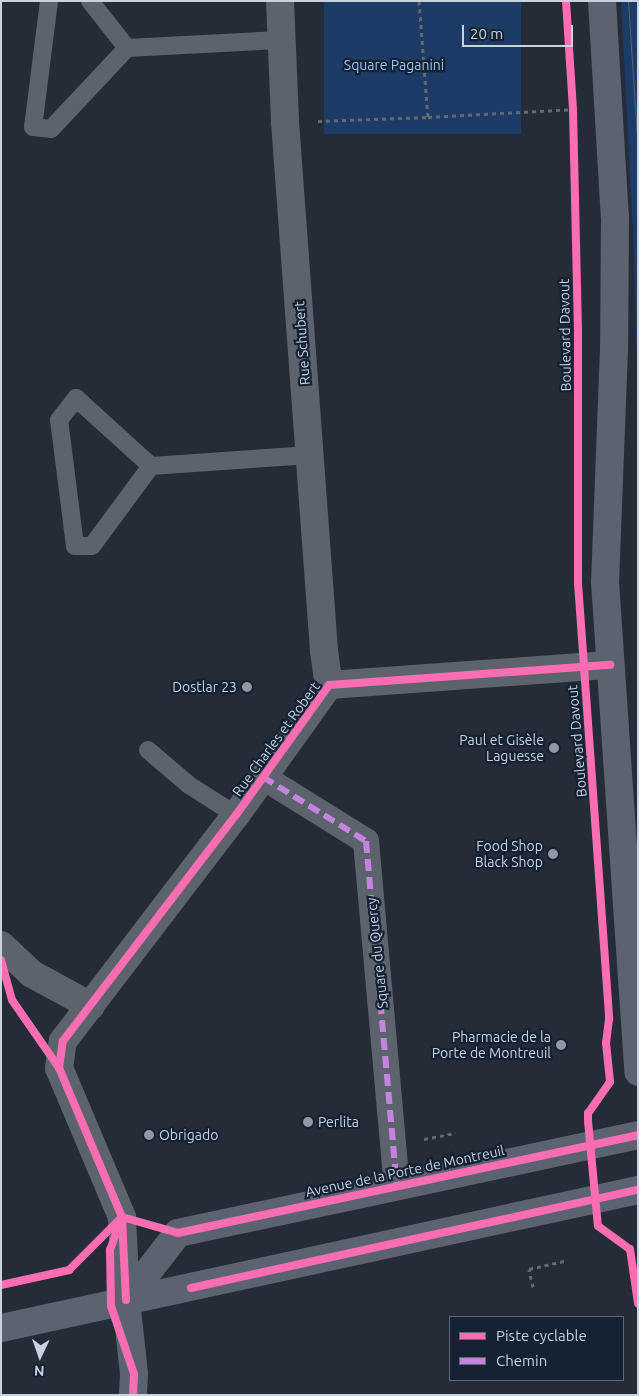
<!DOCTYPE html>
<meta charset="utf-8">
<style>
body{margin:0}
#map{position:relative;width:639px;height:1396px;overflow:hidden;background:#262c37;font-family:Ubuntu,sans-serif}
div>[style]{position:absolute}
.green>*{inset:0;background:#1c3c67;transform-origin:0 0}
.path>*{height:3px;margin-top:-1.5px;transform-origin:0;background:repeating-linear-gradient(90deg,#636871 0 4px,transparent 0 8px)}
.service>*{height:18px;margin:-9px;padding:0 9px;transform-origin:9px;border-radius:9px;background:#5d636d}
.pedestrian>*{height:26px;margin:-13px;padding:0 13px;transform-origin:13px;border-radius:13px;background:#5d636d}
.minor>*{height:28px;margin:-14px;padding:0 14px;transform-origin:14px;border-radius:14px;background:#5d636d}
.primary>*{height:28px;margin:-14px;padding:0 14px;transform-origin:14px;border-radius:14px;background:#5c6370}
.tram>*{height:1px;margin:-0.5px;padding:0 0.5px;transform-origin:0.5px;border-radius:0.5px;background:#5d636d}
.quiet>*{height:6px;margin-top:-3px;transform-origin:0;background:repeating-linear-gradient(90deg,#c483df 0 12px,transparent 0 18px)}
.cycleway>*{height:8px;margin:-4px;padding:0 4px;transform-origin:4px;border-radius:4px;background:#f96db3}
.dots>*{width:14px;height:14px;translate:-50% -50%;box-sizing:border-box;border:2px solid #142234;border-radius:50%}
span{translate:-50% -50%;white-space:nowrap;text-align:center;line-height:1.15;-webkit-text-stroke:4.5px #142234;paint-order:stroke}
.park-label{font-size:14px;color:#9fc2f3}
.street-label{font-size:14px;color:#c9d2df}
.poi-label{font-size:14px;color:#c9d2df}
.right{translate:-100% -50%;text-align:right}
.left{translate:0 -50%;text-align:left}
.frame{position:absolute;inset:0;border:2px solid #c9d2df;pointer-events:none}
.legend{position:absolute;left:449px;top:1316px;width:175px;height:65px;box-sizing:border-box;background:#142234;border:1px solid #5c6878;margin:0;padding:6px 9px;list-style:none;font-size:15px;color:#c9d2df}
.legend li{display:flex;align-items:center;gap:10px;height:25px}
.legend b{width:25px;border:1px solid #5c6878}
.north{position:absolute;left:15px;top:1331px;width:50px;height:50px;-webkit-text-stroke:4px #142234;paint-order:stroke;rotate:183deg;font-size:14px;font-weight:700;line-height:20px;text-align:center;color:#c9d2df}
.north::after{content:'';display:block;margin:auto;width:18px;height:22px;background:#c9d2df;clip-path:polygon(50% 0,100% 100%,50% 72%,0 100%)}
.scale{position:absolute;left:462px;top:25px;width:111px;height:22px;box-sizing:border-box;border:2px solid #c9d2df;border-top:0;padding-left:6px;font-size:15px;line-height:18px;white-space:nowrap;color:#c9d2df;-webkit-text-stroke:4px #142234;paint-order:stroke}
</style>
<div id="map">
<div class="green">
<i style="left:324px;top:1px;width:197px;height:133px"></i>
<i style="clip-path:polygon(621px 1px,638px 1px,638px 400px,633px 233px)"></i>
</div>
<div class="path">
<i style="left:419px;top:1px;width:116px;rotate:85.6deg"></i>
<i style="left:428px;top:117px;width:148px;rotate:-3.1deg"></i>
<i style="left:318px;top:121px;width:110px;rotate:-2.1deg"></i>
<i style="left:424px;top:1139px;width:32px;rotate:-11deg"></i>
<i style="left:533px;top:1287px;width:18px;rotate:-103deg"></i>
<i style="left:529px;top:1269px;width:37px;rotate:-13deg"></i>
</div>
<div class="service">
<i style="left:49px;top:1px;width:127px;rotate:97.2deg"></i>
<i style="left:33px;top:127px;width:18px;rotate:6deg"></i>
<i style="left:51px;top:129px;width:111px;rotate:-46.8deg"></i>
<i style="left:127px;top:48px;width:155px;rotate:-3deg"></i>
<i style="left:90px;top:1px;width:60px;rotate:51.8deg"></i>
<i style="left:151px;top:466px;width:99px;rotate:126.4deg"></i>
<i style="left:92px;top:546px;width:17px;rotate:180deg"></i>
<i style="left:75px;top:546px;width:127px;rotate:-97.2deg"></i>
<i style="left:59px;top:420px;width:28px;rotate:-52deg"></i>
<i style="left:76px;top:398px;width:101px;rotate:42.2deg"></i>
<i style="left:151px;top:466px;width:159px;rotate:-4deg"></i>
<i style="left:148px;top:750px;width:54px;rotate:40.5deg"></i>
<i style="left:189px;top:785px;width:56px;rotate:32.6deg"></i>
</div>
<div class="pedestrian">
<i style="left:263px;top:777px;width:121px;rotate:31.9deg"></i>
<i style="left:366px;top:841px;width:346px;rotate:84.9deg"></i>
</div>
<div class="minor">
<i style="left:280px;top:1px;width:121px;rotate:87.6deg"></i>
<i style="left:285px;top:122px;width:530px;rotate:85.78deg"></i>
<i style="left:324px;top:651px;width:34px;rotate:82deg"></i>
<i style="left:1px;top:945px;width:42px;rotate:43.1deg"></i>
<i style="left:32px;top:974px;width:67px;rotate:28.5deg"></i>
<i style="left:126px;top:1300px;width:83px;rotate:-92.8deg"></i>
<i style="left:122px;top:1217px;width:162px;rotate:-112.9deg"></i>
<i style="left:59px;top:1068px;width:27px;rotate:-82deg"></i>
<i style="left:63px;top:1041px;width:285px;rotate:-52.6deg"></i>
<i style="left:236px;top:815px;width:160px;rotate:-54.4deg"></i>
<i style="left:329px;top:685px;width:282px;rotate:-4.1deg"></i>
</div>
<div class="primary">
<i style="left:602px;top:1px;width:216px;rotate:86.6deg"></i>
<i style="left:615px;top:217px;width:132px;rotate:90.4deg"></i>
<i style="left:614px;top:349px;width:233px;rotate:92.2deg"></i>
<i style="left:605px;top:582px;width:491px;rotate:86.1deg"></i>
<i style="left:126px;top:1300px;width:85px;rotate:-52.2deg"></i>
<i style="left:178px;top:1233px;width:470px;rotate:-12deg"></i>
<i style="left:126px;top:1300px;width:74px;rotate:83.8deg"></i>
<i style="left:134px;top:1374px;width:21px;rotate:93deg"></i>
<i style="left:1px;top:1328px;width:652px;rotate:-12.22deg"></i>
</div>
<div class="tram">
<i style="left:628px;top:1px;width:152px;rotate:86.2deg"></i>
</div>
<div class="quiet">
<i style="left:263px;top:777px;width:121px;rotate:31.9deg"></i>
<i style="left:366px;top:841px;width:346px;rotate:84.9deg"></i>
</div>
<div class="cycleway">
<i style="left:566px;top:1px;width:109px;rotate:86.3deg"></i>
<i style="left:573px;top:110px;width:221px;rotate:88.7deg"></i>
<i style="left:578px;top:331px;width:252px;rotate:90deg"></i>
<i style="left:578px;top:583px;width:437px;rotate:85.9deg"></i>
<i style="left:609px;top:1019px;width:24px;rotate:97deg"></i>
<i style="left:606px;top:1043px;width:39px;rotate:84deg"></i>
<i style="left:610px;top:1082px;width:38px;rotate:125deg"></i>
<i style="left:588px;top:1113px;width:8px;rotate:90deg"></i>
<i style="left:588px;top:1121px;width:105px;rotate:84.6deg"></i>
<i style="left:598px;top:1226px;width:39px;rotate:36deg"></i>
<i style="left:630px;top:1249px;width:55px;rotate:81.6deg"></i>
<i style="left:1px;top:960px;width:41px;rotate:74.6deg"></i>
<i style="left:12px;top:1000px;width:83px;rotate:55.3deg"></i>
<i style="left:1px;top:1285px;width:70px;rotate:-12.4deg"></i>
<i style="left:69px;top:1270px;width:71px;rotate:-45deg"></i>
<i style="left:191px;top:1288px;width:458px;rotate:-12.4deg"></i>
<i style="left:126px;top:1300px;width:83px;rotate:-92.8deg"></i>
<i style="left:122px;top:1217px;width:162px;rotate:-112.9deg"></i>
<i style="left:59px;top:1068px;width:27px;rotate:-82deg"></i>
<i style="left:63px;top:1041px;width:285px;rotate:-52.6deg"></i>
<i style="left:236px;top:815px;width:160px;rotate:-54.4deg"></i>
<i style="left:329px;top:685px;width:282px;rotate:-4.1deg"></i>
<i style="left:133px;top:1395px;width:21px;rotate:-87deg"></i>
<i style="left:134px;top:1374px;width:72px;rotate:-108.7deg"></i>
<i style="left:111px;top:1306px;width:56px;rotate:-91deg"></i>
<i style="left:110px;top:1250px;width:35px;rotate:-70deg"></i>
<i style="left:122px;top:1217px;width:58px;rotate:15.9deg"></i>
<i style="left:178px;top:1233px;width:470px;rotate:-12deg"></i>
</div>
<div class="dots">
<i style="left:247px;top:687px;background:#9098a4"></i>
<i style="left:554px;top:748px;background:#9098a4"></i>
<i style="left:553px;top:854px;background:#9098a4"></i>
<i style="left:561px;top:1045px;background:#9098a4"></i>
<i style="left:308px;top:1122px;background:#9098a4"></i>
<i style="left:149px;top:1135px;background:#9098a4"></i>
</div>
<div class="park-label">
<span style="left:394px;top:65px">Square Paganini</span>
</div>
<div class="street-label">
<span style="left:565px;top:335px;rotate:-91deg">Boulevard Davout</span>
<span style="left:302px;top:343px;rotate:-94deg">Rue Schubert</span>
<span style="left:276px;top:739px;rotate:-54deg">Rue Charles et Robert</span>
<span style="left:577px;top:741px;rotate:-95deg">Boulevard Davout</span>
<span style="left:377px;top:953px;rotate:-96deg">Square du Quercy</span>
<span style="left:405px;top:1171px;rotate:-12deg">Avenue de la Porte de Montreuil</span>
</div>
<div class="poi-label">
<span class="right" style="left:237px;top:687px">Dostlar 23</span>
<span class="right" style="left:544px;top:748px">Paul et Gisèle<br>Laguesse</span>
<span class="right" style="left:543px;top:854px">Food Shop<br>Black Shop</span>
<span class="right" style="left:551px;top:1045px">Pharmacie de la<br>Porte de Montreuil</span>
<span class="left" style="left:318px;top:1122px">Perlita</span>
<span class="left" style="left:159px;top:1135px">Obrigado</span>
</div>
<div class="frame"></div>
<ul class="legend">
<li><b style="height:6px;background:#f96db3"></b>Piste cyclable</li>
<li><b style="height:6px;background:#c483df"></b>Chemin</li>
</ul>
<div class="north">N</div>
<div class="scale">20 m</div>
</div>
